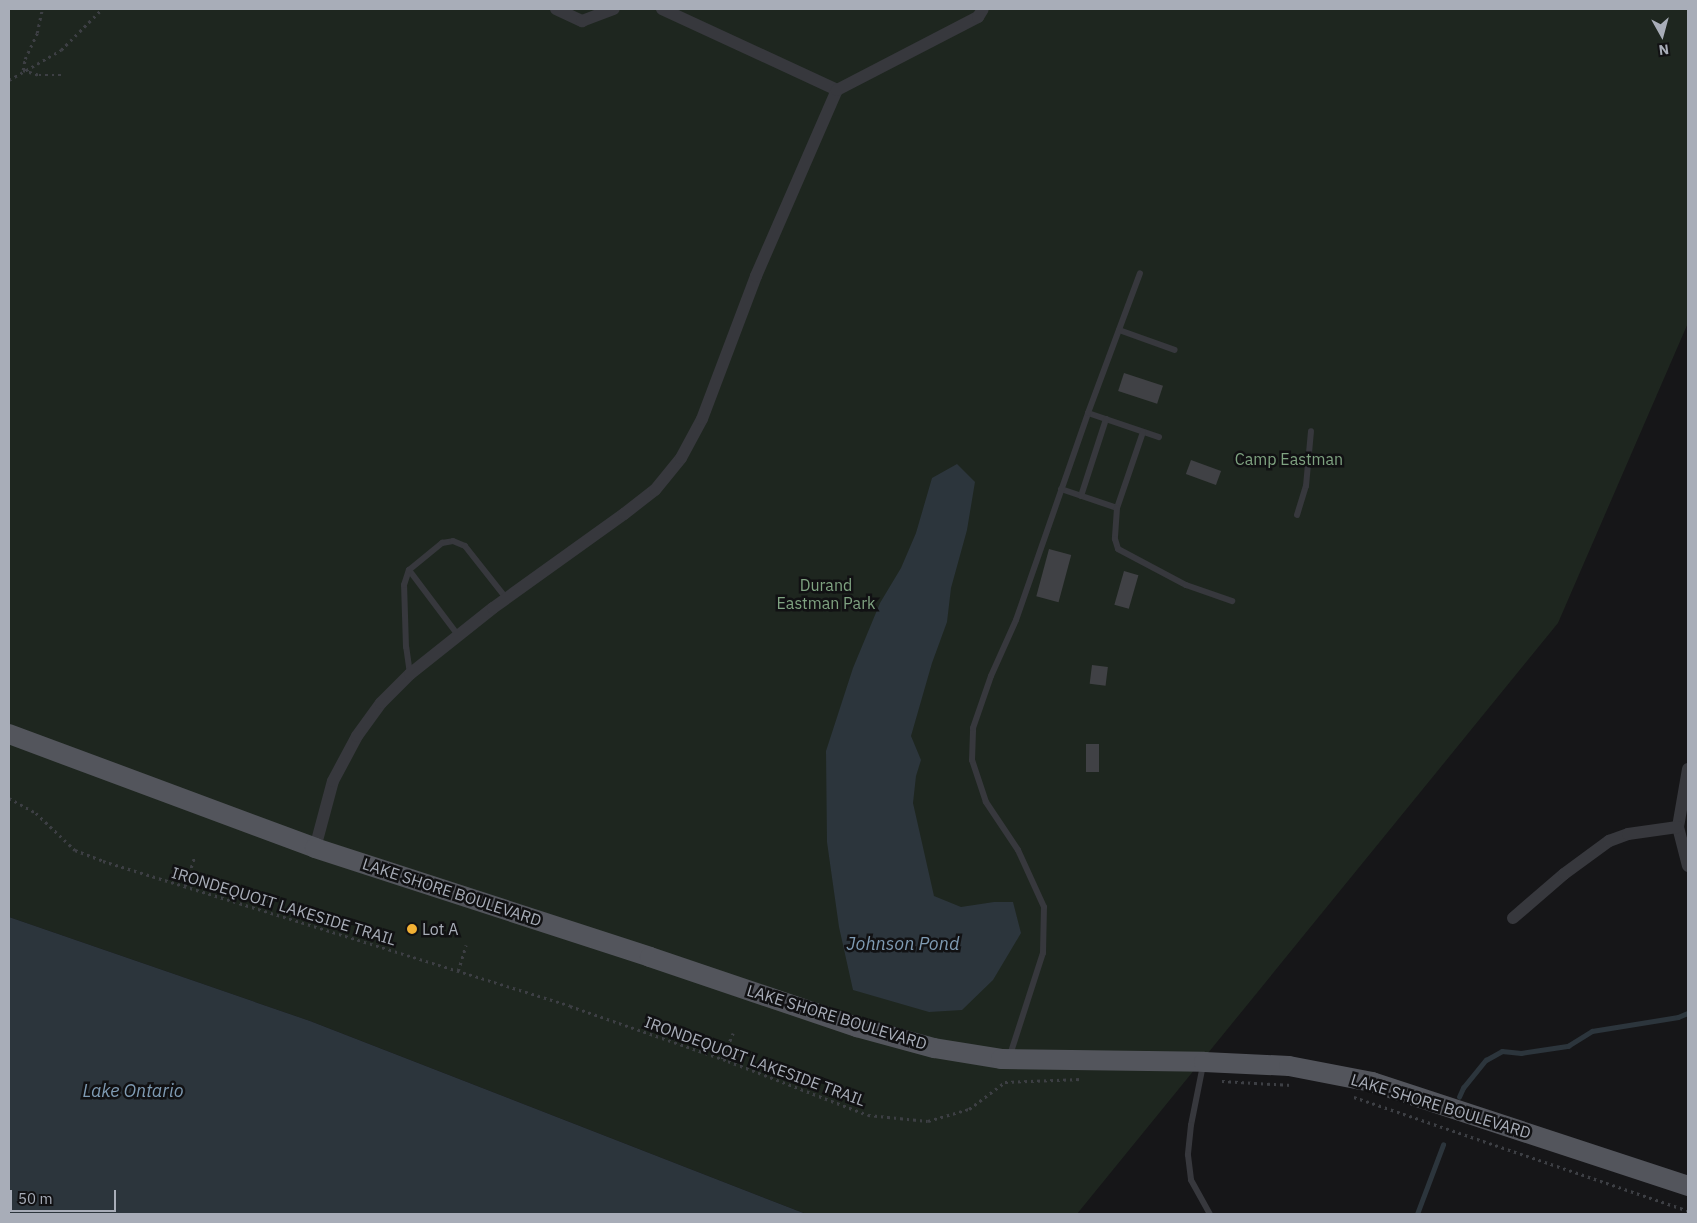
<!DOCTYPE html>
<style>
body{margin:0}
#map{position:relative;width:1697px;height:1223px;overflow:hidden;background:#161618;font-family:"IBM Plex Sans",sans-serif}
div>[style]{position:absolute}
.green>*{inset:0;background:#1e261f}
.water>*{inset:0;background:#2c353c}
.stream>*{height:4.5px;margin:-2.25px;padding:0 2.25px;transform-origin:2.25px;border-radius:2.25px;background:#2c353c}
.building>*{inset:0;background:#404145;transform-origin:0 0}
.path>*{height:2.5px;margin-top:-1.25px;transform-origin:0;background:repeating-linear-gradient(90deg,#3d3f44 0 2.5px,transparent 0 6.5px)}
.service>*{height:6px;margin:-3px;padding:0 3px;transform-origin:3px;border-radius:3px;background:#37383d}
.minor>*{height:12px;margin:-6px;padding:0 6px;transform-origin:6px;border-radius:6px;background:#37383d}
.primary>*{height:20px;margin:-10px;padding:0 10px;transform-origin:10px;border-radius:10px;background:#53555c}
.dots>*{width:14px;height:14px;translate:-50% -50%;box-sizing:border-box;border:2px solid #111113;border-radius:50%}
span{translate:-50% -50%;white-space:nowrap;text-align:center;line-height:1.15;-webkit-text-stroke:5px #111113;paint-order:stroke}
.park-label{font-size:16px;color:#7fa381}
.street-label{font-size:16px;color:#a8adb8}
.poi-label{font-size:16px;color:#a8adb8}
.left{translate:0 -50%;text-align:left}
.water-label{font-size:18px;color:#7f9bb3;font-style:italic}
.frame{position:absolute;inset:0;border:10px solid #a8adb8;pointer-events:none}
.north{position:absolute;left:1637px;top:10px;width:50px;height:50px;-webkit-text-stroke:4px #111113;paint-order:stroke;rotate:173deg;font-size:14px;font-weight:700;line-height:20px;text-align:center;color:#a8adb8}
.north::after{content:'';display:block;margin:auto;width:18px;height:22px;background:#a8adb8;clip-path:polygon(50% 0,100% 100%,50% 72%,0 100%)}
.scale{position:absolute;left:10px;top:1190px;width:106px;height:22px;box-sizing:border-box;border:2px solid #a8adb8;border-top:0;padding-left:6px;font-size:15px;line-height:18px;white-space:nowrap;color:#a8adb8;-webkit-text-stroke:4px #111113;paint-order:stroke}
</style>
<div id="map">
<div class="green">
<i style="clip-path:polygon(9px 9px,1688px 9px,1688px 323px,1558px 623px,1077px 1214px,806px 1214px,310px 1021px,9px 917px)"></i>
</div>
<div class="water">
<i style="clip-path:polygon(957px 464px,975px 482px,967px 530px,951px 588px,947px 622px,932px 663px,911px 736px,921px 760px,916px 776px,913px 803px,934px 896px,961px 907px,994px 902px,1013px 902px,1021px 933px,993px 980px,962px 1010px,929px 1012px,853px 990px,839px 927px,827px 842px,826px 751px,853px 668px,880px 603px,901px 568px,916px 533px,932px 478px)"></i>
<i style="clip-path:polygon(9px 917px,310px 1021px,806px 1214px,9px 1214px)"></i>
</div>
<div class="stream">
<i style="left:1459px;top:1097px;width:10px;rotate:-66deg"></i>
<i style="left:1463px;top:1088px;width:36px;rotate:-51deg"></i>
<i style="left:1486px;top:1060px;width:18px;rotate:-29deg"></i>
<i style="left:1502px;top:1051px;width:19px;rotate:6deg"></i>
<i style="left:1521px;top:1053px;width:48px;rotate:-8.5deg"></i>
<i style="left:1568px;top:1046px;width:28px;rotate:-32deg"></i>
<i style="left:1592px;top:1031px;width:87px;rotate:-9.2deg"></i>
<i style="left:1678px;top:1017px;width:11px;rotate:-22deg"></i>
<i style="left:1417px;top:1214px;width:74px;rotate:-69.4deg"></i>
</div>
<div class="building">
<i style="left:1124px;top:373px;width:41px;height:19px;rotate:18deg"></i>
<i style="left:1191px;top:460px;width:32px;height:15px;rotate:20deg"></i>
<i style="left:1049px;top:549px;width:23px;height:49px;rotate:15deg"></i>
<i style="left:1124px;top:571px;width:15px;height:35px;rotate:16deg"></i>
<i style="left:1092px;top:665px;width:16px;height:19px;rotate:7deg"></i>
<i style="left:1086px;top:744px;width:13px;height:28px"></i>
</div>
<div class="path">
<i style="left:23px;top:70px;width:11px;rotate:-80deg"></i>
<i style="left:25px;top:59px;width:29px;rotate:-65deg"></i>
<i style="left:37px;top:33px;width:25px;rotate:-78deg"></i>
<i style="left:23px;top:70px;width:17px;rotate:17deg"></i>
<i style="left:39px;top:75px;width:22px"></i>
<i style="left:9px;top:80px;width:60px;rotate:-30deg"></i>
<i style="left:61px;top:50px;width:58px;rotate:-45deg"></i>
<i style="left:9px;top:798px;width:31px;rotate:29deg"></i>
<i style="left:36px;top:813px;width:54px;rotate:43.5deg"></i>
<i style="left:75px;top:850px;width:30px;rotate:21deg"></i>
<i style="left:103px;top:861px;width:489px;rotate:17.2deg"></i>
<i style="left:570px;top:1006px;width:167px;rotate:19.2deg"></i>
<i style="left:728px;top:1061px;width:150px;rotate:21.1deg"></i>
<i style="left:868px;top:1115px;width:60px;rotate:5.7deg"></i>
<i style="left:928px;top:1121px;width:43px;rotate:-16.3deg"></i>
<i style="left:969px;top:1109px;width:45px;rotate:-36.9deg"></i>
<i style="left:1005px;top:1082px;width:77px;rotate:-2.2deg"></i>
<i style="left:185px;top:886px;width:32px;rotate:-72deg"></i>
<i style="left:458px;top:971px;width:27px;rotate:-73deg"></i>
<i style="left:722px;top:1059px;width:28px;rotate:-67deg"></i>
<i style="left:1222px;top:1081px;width:70px;rotate:3.3deg"></i>
<i style="left:1354px;top:1097px;width:353px;rotate:18.8deg"></i>
</div>
<div class="service">
<i style="left:1119px;top:330px;width:59px;rotate:19.7deg"></i>
<i style="left:1088px;top:413px;width:75px;rotate:18.7deg"></i>
<i style="left:1061px;top:489px;width:59px;rotate:18.7deg"></i>
<i style="left:1117px;top:508px;width:80px;rotate:-71.1deg"></i>
<i style="left:1081px;top:496px;width:81px;rotate:-72deg"></i>
<i style="left:1117px;top:508px;width:31px;rotate:94deg"></i>
<i style="left:1115px;top:539px;width:10px;rotate:73deg"></i>
<i style="left:1118px;top:549px;width:77px;rotate:27.9deg"></i>
<i style="left:1186px;top:585px;width:49px;rotate:19.2deg"></i>
<i style="left:1297px;top:515px;width:30px;rotate:-73deg"></i>
<i style="left:1306px;top:486px;width:55px;rotate:-84.8deg"></i>
<i style="left:409px;top:570px;width:81px;rotate:53deg"></i>
<i style="left:410px;top:674px;width:27px;rotate:-98deg"></i>
<i style="left:406px;top:647px;width:62px;rotate:-91.8deg"></i>
<i style="left:404px;top:585px;width:16px;rotate:-72deg"></i>
<i style="left:409px;top:570px;width:43px;rotate:-39.3deg"></i>
<i style="left:442px;top:543px;width:11px;rotate:-10deg"></i>
<i style="left:453px;top:541px;width:13px;rotate:23deg"></i>
<i style="left:465px;top:546px;width:66px;rotate:51.7deg"></i>
<i style="left:1010px;top:1055px;width:107px;rotate:-72.1deg"></i>
<i style="left:1043px;top:953px;width:46px;rotate:-88.8deg"></i>
<i style="left:1044px;top:907px;width:63px;rotate:-114.5deg"></i>
<i style="left:1018px;top:850px;width:58px;rotate:-123.7deg"></i>
<i style="left:986px;top:802px;width:44px;rotate:-108.4deg"></i>
<i style="left:972px;top:760px;width:32px;rotate:-88deg"></i>
<i style="left:973px;top:728px;width:55px;rotate:-70.9deg"></i>
<i style="left:991px;top:676px;width:61px;rotate:-65.9deg"></i>
<i style="left:1016px;top:620px;width:219px;rotate:-70.8deg"></i>
<i style="left:1088px;top:413px;width:149px;rotate:-69.6deg"></i>
<i style="left:1203px;top:1065px;width:61px;rotate:101.3deg"></i>
<i style="left:1191px;top:1125px;width:30px;rotate:96deg"></i>
<i style="left:1188px;top:1155px;width:25px;rotate:83deg"></i>
<i style="left:1191px;top:1180px;width:39px;rotate:61deg"></i>
</div>
<div class="minor">
<i style="left:556px;top:9px;width:29px;rotate:25deg"></i>
<i style="left:582px;top:21px;width:34px;rotate:-21deg"></i>
<i style="left:662px;top:9px;width:193px;rotate:24.8deg"></i>
<i style="left:1688px;top:769px;width:59px;rotate:99.8deg"></i>
<i style="left:1678px;top:827px;width:40px;rotate:75.6deg"></i>
<i style="left:315px;top:848px;width:69px;rotate:-75deg"></i>
<i style="left:333px;top:781px;width:51px;rotate:-61.9deg"></i>
<i style="left:357px;top:736px;width:41px;rotate:-54deg"></i>
<i style="left:381px;top:703px;width:41px;rotate:-45deg"></i>
<i style="left:410px;top:674px;width:106px;rotate:-38.5deg"></i>
<i style="left:493px;top:608px;width:161px;rotate:-35.7deg"></i>
<i style="left:624px;top:514px;width:39px;rotate:-38deg"></i>
<i style="left:655px;top:490px;width:41px;rotate:-50.9deg"></i>
<i style="left:681px;top:458px;width:44px;rotate:-61.7deg"></i>
<i style="left:702px;top:419px;width:153px;rotate:-69.3deg"></i>
<i style="left:756px;top:276px;width:203px;rotate:-66.5deg"></i>
<i style="left:837px;top:90px;width:159px;rotate:-27.4deg"></i>
<i style="left:978px;top:17px;width:9px;rotate:-58deg"></i>
<i style="left:1513px;top:918px;width:67px;rotate:-40.8deg"></i>
<i style="left:1564px;top:874px;width:56px;rotate:-36.3deg"></i>
<i style="left:1609px;top:841px;width:20px;rotate:-20deg"></i>
<i style="left:1628px;top:834px;width:50px;rotate:-8deg"></i>
</div>
<div class="primary">
<i style="left:9px;top:734px;width:327px;rotate:20.4deg"></i>
<i style="left:315px;top:848px;width:352px;rotate:18deg"></i>
<i style="left:650px;top:957px;width:219px;rotate:18.7deg"></i>
<i style="left:857px;top:1027px;width:80px;rotate:15.3deg"></i>
<i style="left:934px;top:1048px;width:68px;rotate:9.3deg"></i>
<i style="left:1001px;top:1059px;width:203px;rotate:0.8deg"></i>
<i style="left:1204px;top:1062px;width:85px;rotate:2.7deg"></i>
<i style="left:1289px;top:1066px;width:85px;rotate:10.9deg"></i>
<i style="left:1372px;top:1082px;width:333px;rotate:18.2deg"></i>
</div>
<div class="dots">
<i style="left:412px;top:929px;background:#f2b134"></i>
</div>
<div class="park-label">
<span style="left:1289px;top:459px">Camp Eastman</span>
<span style="left:826px;top:594px">Durand<br>Eastman Park</span>
</div>
<div class="street-label">
<span style="left:452px;top:892px;rotate:18deg">LAKE SHORE BOULEVARD</span>
<span style="left:284px;top:906px;rotate:17deg">IRONDEQUOIT LAKESIDE TRAIL</span>
<span style="left:837px;top:1017px;rotate:17deg">LAKE SHORE BOULEVARD</span>
<span style="left:755px;top:1061px;rotate:20deg">IRONDEQUOIT LAKESIDE TRAIL</span>
<span style="left:1441px;top:1106px;rotate:17deg">LAKE SHORE BOULEVARD</span>
</div>
<div class="poi-label">
<span class="left" style="left:422px;top:929px">Lot A</span>
</div>
<div class="water-label">
<span style="left:903px;top:944px">Johnson Pond</span>
<span style="left:133px;top:1091px">Lake Ontario</span>
</div>
<div class="frame"></div>
<div class="north">N</div>
<div class="scale">50 m</div>
</div>
